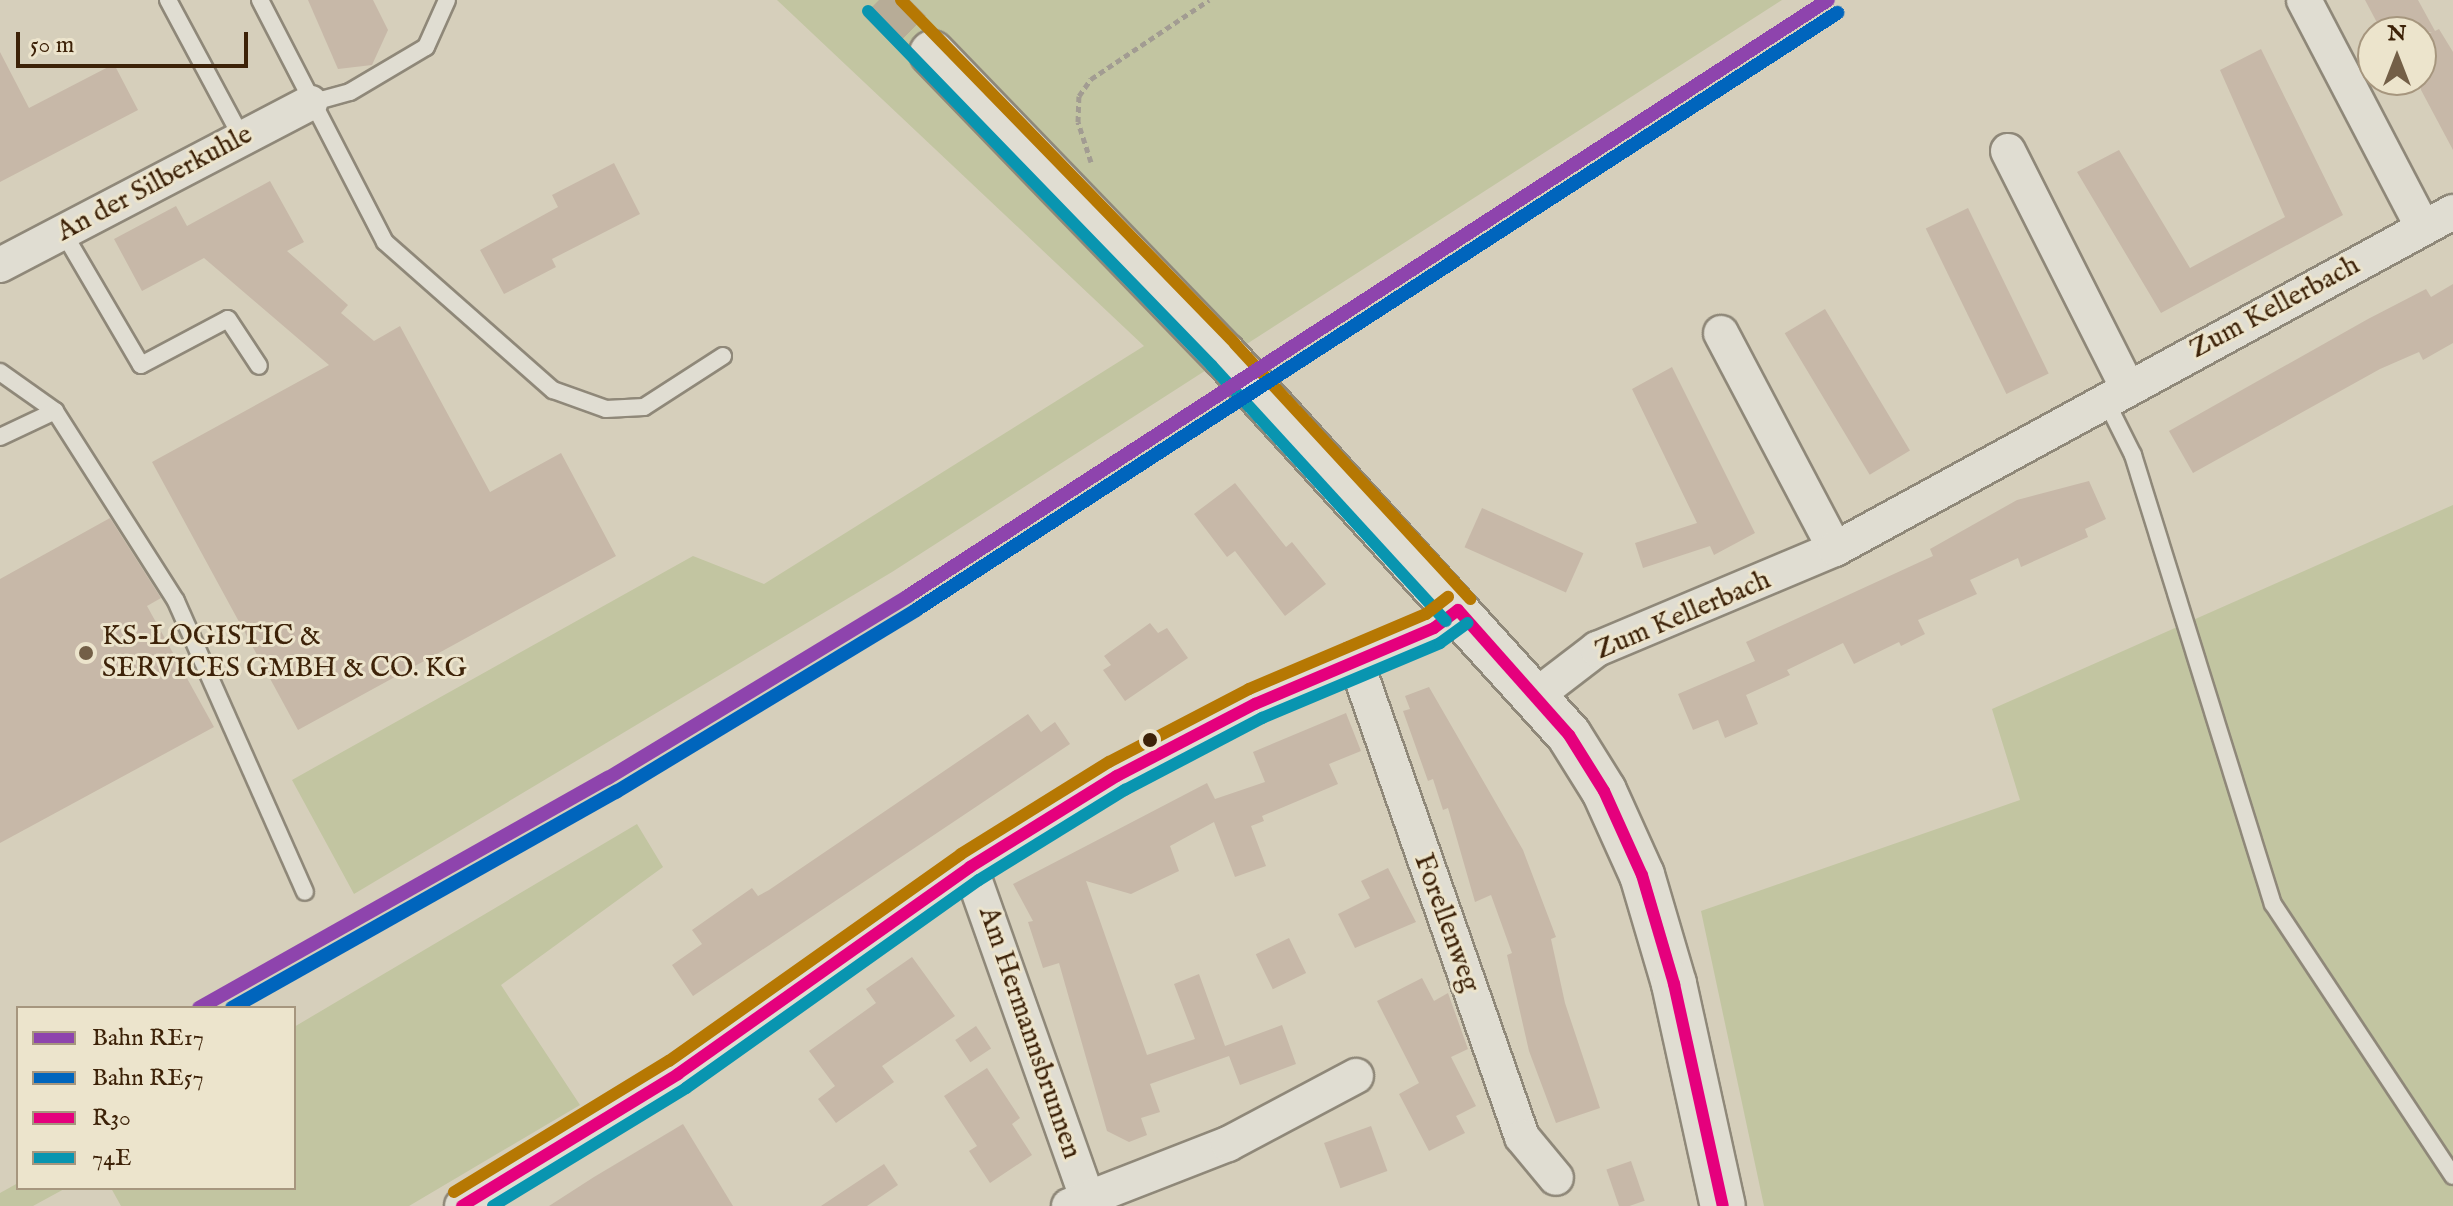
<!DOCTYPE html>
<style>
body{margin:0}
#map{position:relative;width:2453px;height:1206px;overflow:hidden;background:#d6cfbb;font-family:"IM FELL English",serif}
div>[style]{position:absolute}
.green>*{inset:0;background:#c2c5a1}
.building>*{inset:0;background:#c7b8a8;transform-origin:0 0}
.secondary-tunnel>*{height:44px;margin-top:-22px;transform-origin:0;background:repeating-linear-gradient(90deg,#b7ac97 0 44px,transparent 0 66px)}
.path>*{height:5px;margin-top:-2.5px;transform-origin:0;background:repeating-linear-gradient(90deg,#a29c92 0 6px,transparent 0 10px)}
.roads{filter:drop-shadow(2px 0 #8f8879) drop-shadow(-2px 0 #8f8879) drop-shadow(0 2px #8f8879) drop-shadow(0 -2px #8f8879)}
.lane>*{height:16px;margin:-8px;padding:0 8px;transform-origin:8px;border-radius:8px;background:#e0ddd2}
.street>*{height:34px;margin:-17px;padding:0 17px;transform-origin:17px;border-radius:17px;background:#e0ddd2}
.secondary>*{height:44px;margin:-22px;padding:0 22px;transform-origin:22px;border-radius:22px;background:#e0ddd2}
.bus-1>*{height:12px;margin:-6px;padding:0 6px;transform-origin:6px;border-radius:6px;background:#e5007d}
.bus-2>*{height:12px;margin:-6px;padding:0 6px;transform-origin:6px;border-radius:6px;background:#0995b0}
.bus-3>*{height:12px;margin:-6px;padding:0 6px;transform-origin:6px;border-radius:6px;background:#b67803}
.rail-1>*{height:14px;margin:-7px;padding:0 7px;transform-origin:7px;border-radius:7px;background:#8e44ad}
.rail-2>*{height:14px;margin:-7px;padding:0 7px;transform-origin:7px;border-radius:7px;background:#0065bd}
.dots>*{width:22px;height:22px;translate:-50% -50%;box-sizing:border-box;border:4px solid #ece4cc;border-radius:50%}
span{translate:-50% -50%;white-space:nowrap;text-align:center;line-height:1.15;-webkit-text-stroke:6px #ece4cc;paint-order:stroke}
.street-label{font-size:28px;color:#3d2208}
.poi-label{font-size:28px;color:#3d2208}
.left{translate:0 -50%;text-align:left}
.legend{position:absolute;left:16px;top:1006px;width:280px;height:184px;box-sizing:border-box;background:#ece4cc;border:2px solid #a6967e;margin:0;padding:10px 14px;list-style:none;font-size:24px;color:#3d2208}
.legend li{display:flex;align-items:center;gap:16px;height:40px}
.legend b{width:40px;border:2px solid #a6967e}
.north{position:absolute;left:2357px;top:16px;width:80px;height:80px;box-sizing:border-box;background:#ece4cc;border:2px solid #a6967e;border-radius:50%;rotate:0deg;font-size:22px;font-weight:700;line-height:32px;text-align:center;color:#3d2208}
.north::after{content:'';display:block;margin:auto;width:28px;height:36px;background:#735f47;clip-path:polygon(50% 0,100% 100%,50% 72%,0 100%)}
.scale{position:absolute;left:16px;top:32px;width:232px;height:36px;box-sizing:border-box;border:4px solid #3d2208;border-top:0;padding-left:10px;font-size:24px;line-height:28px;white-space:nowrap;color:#3d2208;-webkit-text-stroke:6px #ece4cc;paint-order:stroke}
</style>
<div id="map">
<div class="green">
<i style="clip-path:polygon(777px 0,1782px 0,892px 572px,354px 894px,292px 780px,693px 556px,764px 584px,1144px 346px)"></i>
<i style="clip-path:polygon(2453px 505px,2453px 1206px,1764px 1206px,1701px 911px,2020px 800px,1992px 709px)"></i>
<i style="clip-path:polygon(637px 824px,663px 867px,501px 985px,580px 1105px,409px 1206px,121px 1206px,111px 1188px,294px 1188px,294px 1027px)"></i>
<i style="clip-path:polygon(18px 1183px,18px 1188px,66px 1188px,33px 1206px,0 1206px,0 1193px)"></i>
</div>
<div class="building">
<i style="clip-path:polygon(308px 0,373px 0,388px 30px,372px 65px,338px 69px)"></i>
<i style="clip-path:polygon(2365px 0,2418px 0,2435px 31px,2439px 29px,2453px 52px,2453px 150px,2421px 90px,2421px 37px,2432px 32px,2382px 32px)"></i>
<i style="clip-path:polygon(2261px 49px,2343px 215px,2161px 313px,2077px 172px,2119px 150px,2190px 268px,2285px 217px,2220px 70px)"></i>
<i style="clip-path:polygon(0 52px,29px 108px,114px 64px,138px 110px,0 182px)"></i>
<i style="clip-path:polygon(614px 163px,640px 214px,552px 259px,556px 267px,504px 294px,480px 250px,558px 207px,552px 195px)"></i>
<i style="clip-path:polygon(270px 181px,304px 242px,287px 251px,348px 305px,341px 313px,374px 341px,400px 326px,490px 492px,561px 453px,616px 556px,298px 730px,152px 462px,329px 365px,204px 258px,142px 291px,114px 239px,176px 206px,187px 226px)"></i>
<i style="left:1968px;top:208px;width:184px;height:47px;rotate:64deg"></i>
<i style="clip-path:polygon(2453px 284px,2453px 343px,2423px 360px,2419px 352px,2380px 369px,2193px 473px,2169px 431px,2368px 319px,2426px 289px,2431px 297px)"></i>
<i style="left:1825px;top:309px;width:165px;height:47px;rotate:59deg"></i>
<i style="clip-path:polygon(1672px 367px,1755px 533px,1714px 555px,1710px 546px,1643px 568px,1635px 543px,1697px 523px,1632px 389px)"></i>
<i style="clip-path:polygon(2089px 481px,2106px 519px,2085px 529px,2088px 537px,2021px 567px,2018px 558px,1970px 580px,1977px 594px,1918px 620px,1925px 634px,1901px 646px,1899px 642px,1854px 664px,1843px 643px,1787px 670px,1790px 675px,1746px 695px,1758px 724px,1725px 738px,1718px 720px,1693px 730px,1678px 694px,1755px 661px,1746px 642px,1933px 556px,1930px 549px,2017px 500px)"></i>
<i style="clip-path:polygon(1235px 483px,1286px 547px,1292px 542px,1326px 584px,1285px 616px,1235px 551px,1227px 557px,1194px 514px)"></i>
<i style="left:1482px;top:508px;width:111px;height:43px;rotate:24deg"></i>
<i style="clip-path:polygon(110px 518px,161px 598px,147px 606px,214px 727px,0 843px,0 579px)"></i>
<i style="clip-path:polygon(1150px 623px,1158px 633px,1167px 628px,1188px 658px,1125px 701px,1103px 670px,1111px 665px,1104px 656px)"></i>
<i style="clip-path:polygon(1429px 687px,1523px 850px,1556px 937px,1551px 939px,1565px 1003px,1600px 1108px,1556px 1123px,1529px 1051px,1507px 955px,1512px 953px,1491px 895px,1475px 902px,1448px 808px,1443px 810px,1433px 779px,1428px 781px,1403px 711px,1410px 709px,1405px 696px)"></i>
<i style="clip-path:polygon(1346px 713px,1361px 751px,1329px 764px,1338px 784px,1262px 816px,1264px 821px,1251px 826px,1266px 866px,1235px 877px,1214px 822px,1170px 846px,1179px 871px,1131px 894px,1086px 881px,1147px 1055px,1195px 1039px,1174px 984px,1199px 974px,1225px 1046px,1282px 1025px,1296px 1064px,1240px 1085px,1229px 1056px,1150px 1084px,1160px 1112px,1141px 1118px,1147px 1135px,1129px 1142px,1107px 1131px,1059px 963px,1043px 968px,1028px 922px,1033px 921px,1013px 884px,1207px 783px,1215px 799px,1265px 782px,1253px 752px)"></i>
<i style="clip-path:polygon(1028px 714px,1041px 732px,1055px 722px,1070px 744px,693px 996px,672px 965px,702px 944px,692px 930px,752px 888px,758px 896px,769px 890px)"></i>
<i style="clip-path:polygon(1388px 868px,1416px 922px,1355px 948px,1338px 914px,1370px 898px,1361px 881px)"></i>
<i style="left:1289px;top:938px;width:39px;height:37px;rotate:64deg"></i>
<i style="clip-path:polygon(912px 957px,955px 1016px,882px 1066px,894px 1082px,836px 1123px,818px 1099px,835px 1086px,809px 1051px,876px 1003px,866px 989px)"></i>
<i style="clip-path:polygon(1422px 978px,1434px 1001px,1448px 993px,1468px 1049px,1451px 1057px,1476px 1106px,1456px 1116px,1465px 1133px,1429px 1151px,1399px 1094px,1419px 1083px,1377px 1001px)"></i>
<i style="left:976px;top:1026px;width:27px;height:25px;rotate:56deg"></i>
<i style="clip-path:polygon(987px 1068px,1020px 1118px,1012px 1124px,1032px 1155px,990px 1183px,969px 1151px,977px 1146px,944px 1096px)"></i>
<i style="clip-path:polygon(683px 1124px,733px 1206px,549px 1206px,594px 1177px)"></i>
<i style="left:1371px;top:1126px;width:48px;height:50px;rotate:70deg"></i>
<i style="left:1631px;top:1161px;width:42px;height:26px;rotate:71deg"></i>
<i style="clip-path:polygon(884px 1164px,898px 1185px,867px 1206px,821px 1206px)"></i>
</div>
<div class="secondary-tunnel">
<i style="left:879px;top:0;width:75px;rotate:45deg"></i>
</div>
<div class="path">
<i style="left:1091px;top:162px;width:42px;rotate:-108deg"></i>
<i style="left:1078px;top:122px;width:26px;rotate:-88deg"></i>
<i style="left:1079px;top:96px;width:21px;rotate:-55deg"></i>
<i style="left:1091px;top:79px;width:142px;rotate:-33.8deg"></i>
</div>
<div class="roads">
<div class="lane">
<i style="left:168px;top:0;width:157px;rotate:61.8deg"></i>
<i style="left:260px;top:0;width:272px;rotate:62.7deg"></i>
<i style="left:385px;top:242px;width:224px;rotate:41.4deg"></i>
<i style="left:553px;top:390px;width:56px;rotate:19.7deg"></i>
<i style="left:606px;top:409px;width:38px;rotate:-3deg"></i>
<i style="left:644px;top:407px;width:94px;rotate:-32.8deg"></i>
<i style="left:310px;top:103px;width:41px;rotate:-15.4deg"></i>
<i style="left:350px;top:92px;width:88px;rotate:-30.6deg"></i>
<i style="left:426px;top:47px;width:51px;rotate:-65.9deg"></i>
<i style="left:63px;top:232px;width:154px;rotate:59.6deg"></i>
<i style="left:141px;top:365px;width:98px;rotate:-27.9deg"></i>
<i style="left:228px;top:319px;width:56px;rotate:56.6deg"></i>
<i style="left:0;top:372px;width:67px;rotate:35.3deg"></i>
<i style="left:55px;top:411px;width:225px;rotate:57.5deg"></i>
<i style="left:176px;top:601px;width:318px;rotate:66.1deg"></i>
<i style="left:2105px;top:399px;width:63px;rotate:63.4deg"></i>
<i style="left:2133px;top:455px;width:470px;rotate:72.7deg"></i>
<i style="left:2273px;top:904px;width:326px;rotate:56.5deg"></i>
<i style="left:0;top:437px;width:61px;rotate:-25.3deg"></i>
</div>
<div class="street">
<i style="left:2304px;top:0;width:257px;rotate:62.4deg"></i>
<i style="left:2008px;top:151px;width:264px;rotate:63.2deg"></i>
<i style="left:0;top:265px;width:350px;rotate:-27.6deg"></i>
<i style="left:1721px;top:333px;width:244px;rotate:62.2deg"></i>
<i style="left:1355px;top:659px;width:506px;rotate:70.74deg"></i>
<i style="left:1522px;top:1137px;width:53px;rotate:50.3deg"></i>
<i style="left:1537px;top:695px;width:76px;rotate:-37.5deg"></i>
<i style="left:1597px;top:649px;width:258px;rotate:-22.8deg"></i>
<i style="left:1835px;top:549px;width:704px;rotate:-28.6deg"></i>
<i style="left:970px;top:867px;width:360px;rotate:70.5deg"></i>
<i style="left:462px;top:1206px;width:253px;rotate:-31.4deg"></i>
<i style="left:678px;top:1074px;width:358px;rotate:-35.3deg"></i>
<i style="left:970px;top:867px;width:173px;rotate:-31.8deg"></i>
<i style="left:1117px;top:776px;width:156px;rotate:-27.6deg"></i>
<i style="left:1255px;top:704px;width:194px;rotate:-23deg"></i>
<i style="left:1434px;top:628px;width:30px;rotate:-37deg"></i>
<i style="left:1069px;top:1206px;width:171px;rotate:-21.3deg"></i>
<i style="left:1228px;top:1144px;width:145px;rotate:-28deg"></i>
</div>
<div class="secondary">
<i style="left:932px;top:53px;width:420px;rotate:46deg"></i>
<i style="left:1224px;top:355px;width:513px;rotate:47.76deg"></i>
<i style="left:1569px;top:735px;width:66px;rotate:58deg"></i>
<i style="left:1604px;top:791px;width:92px;rotate:65.7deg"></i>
<i style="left:1642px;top:875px;width:114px;rotate:73.6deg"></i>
<i style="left:1674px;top:984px;width:227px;rotate:77.6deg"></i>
</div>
</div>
<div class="bus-1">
<i style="left:1458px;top:610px;width:167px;rotate:48.4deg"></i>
<i style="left:1569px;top:735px;width:66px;rotate:58deg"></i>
<i style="left:1604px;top:791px;width:92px;rotate:65.7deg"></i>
<i style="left:1642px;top:875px;width:114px;rotate:73.6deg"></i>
<i style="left:1674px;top:984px;width:227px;rotate:77.6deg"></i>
<i style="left:462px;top:1206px;width:253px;rotate:-31.4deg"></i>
<i style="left:678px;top:1074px;width:358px;rotate:-35.3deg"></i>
<i style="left:970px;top:867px;width:173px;rotate:-31.8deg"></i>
<i style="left:1117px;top:776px;width:156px;rotate:-27.6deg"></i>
<i style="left:1255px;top:704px;width:194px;rotate:-23deg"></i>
<i style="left:1434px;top:628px;width:30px;rotate:-37deg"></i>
</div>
<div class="bus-2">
<i style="left:868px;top:11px;width:494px;rotate:45.9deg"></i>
<i style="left:1212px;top:366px;width:346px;rotate:47.5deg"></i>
<i style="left:493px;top:1206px;width:226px;rotate:-31.4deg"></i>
<i style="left:686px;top:1088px;width:359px;rotate:-35.4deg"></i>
<i style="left:979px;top:880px;width:172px;rotate:-31.7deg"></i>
<i style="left:1125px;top:790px;width:155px;rotate:-27.7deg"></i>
<i style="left:1262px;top:718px;width:193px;rotate:-22.8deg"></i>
<i style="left:1440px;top:643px;width:34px;rotate:-36deg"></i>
</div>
<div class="bus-3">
<i style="left:901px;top:0;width:479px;rotate:45.8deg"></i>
<i style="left:1235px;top:344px;width:347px;rotate:47.3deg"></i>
<i style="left:454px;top:1192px;width:252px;rotate:-31.4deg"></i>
<i style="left:669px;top:1061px;width:358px;rotate:-35.3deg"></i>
<i style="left:961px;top:854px;width:174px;rotate:-31.9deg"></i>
<i style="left:1109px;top:762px;width:158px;rotate:-27.5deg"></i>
<i style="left:1249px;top:689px;width:192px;rotate:-23deg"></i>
<i style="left:1426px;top:614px;width:28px;rotate:-38deg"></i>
</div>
<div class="rail-1">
<i style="left:199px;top:1008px;width:469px;rotate:-29.4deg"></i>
<i style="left:608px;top:778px;width:351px;rotate:-31.2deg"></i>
<i style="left:908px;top:596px;width:1096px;rotate:-32.94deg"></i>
</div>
<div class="rail-2">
<i style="left:232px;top:1008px;width:441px;rotate:-29.4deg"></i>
<i style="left:616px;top:792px;width:351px;rotate:-31.2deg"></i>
<i style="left:916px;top:610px;width:1098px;rotate:-32.95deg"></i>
</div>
<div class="dots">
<i style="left:86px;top:653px;background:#735f47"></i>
<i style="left:1150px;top:740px;background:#3d2208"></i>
</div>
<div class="street-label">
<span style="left:155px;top:184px;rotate:-28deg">An der Silberkuhle</span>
<span style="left:2275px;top:308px;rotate:-28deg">Zum Kellerbach</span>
<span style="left:1683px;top:616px;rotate:-23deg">Zum Kellerbach</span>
<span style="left:1446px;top:923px;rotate:70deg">Forellenweg</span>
<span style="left:1029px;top:1033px;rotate:71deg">Am Hermannsbrunnen</span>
</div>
<div class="poi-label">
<span class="left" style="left:102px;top:653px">KS-LOGISTIC &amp;<br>SERVICES GMBH &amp; CO. KG</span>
</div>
<ul class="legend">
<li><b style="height:10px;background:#8e44ad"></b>Bahn RE17</li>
<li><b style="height:10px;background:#0065bd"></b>Bahn RE57</li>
<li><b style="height:10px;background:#e5007d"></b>R30</li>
<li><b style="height:10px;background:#0995b0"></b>74E</li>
</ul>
<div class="north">N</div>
<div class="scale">50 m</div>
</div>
